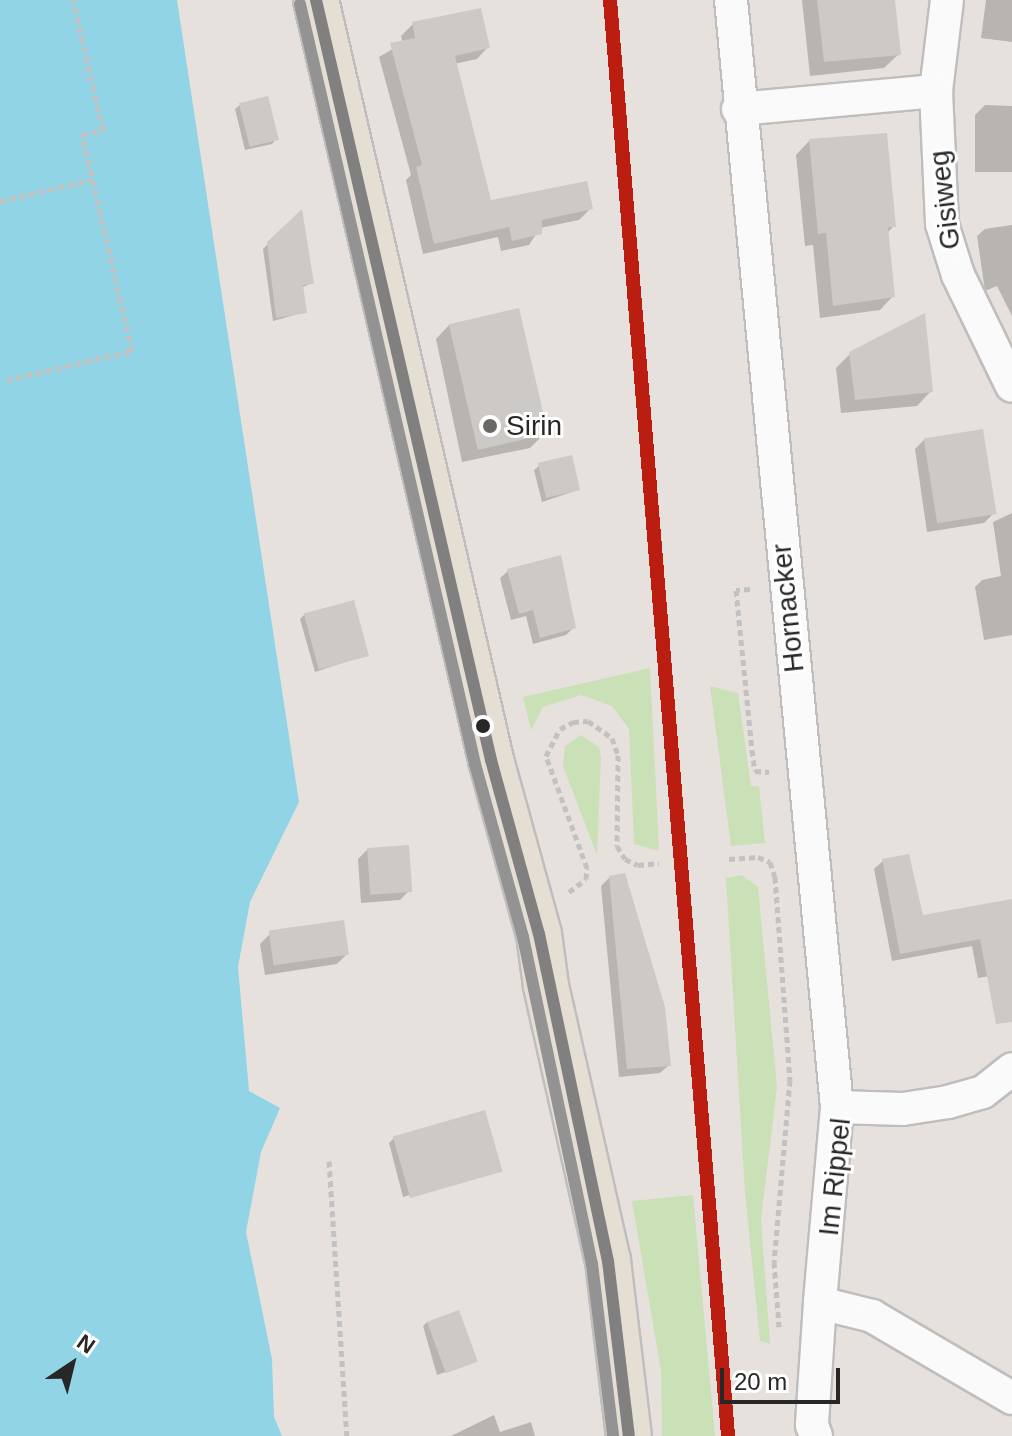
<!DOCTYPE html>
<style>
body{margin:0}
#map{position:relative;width:1012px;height:1436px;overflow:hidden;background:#e6e1dd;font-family:Helvetica,sans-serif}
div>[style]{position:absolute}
.green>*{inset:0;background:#cae0b6}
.water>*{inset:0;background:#91d4e6}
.shadow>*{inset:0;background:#0003}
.building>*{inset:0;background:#cdc9c6;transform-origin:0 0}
.path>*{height:5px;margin-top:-2.5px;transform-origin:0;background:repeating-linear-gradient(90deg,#c2c2c2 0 6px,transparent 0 10px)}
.roads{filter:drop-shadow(2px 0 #bfbdbe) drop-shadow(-2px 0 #bfbdbe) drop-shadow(0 2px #bfbdbe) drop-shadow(0 -2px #bfbdbe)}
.street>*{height:32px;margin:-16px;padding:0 16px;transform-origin:16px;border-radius:16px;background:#fbfafa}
.primary>*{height:44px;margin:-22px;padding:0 22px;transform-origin:22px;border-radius:22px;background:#e4dfd2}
.bus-1>*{height:12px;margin:-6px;padding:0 6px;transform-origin:6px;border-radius:6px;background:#808080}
.bus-2>*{height:12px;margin:-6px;padding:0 6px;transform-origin:6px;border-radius:6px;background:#939393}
.rail-1>*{height:14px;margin:-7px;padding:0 7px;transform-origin:7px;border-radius:7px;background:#bb1e10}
.dots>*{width:22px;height:22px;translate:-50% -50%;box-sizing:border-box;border:4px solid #fff;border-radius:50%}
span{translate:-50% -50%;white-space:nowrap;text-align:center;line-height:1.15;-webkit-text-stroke:6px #fff;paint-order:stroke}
.street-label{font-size:28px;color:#272727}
.poi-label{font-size:28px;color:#272727}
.left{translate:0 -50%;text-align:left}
.north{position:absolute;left:32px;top:1324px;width:80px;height:80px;-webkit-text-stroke:6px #fff;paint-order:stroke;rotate:35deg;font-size:22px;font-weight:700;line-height:32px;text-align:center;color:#272727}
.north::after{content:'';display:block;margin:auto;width:28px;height:36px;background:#272727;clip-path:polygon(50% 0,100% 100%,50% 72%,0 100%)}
.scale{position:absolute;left:720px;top:1368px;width:120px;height:36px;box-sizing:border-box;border:4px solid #272727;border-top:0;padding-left:10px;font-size:24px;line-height:28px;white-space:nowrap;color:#272727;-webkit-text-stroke:6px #fff;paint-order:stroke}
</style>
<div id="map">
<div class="green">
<i style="clip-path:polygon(650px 668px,659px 851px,634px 844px,629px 729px,612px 706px,581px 695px,543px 707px,531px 730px,523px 697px)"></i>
<i style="clip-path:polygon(710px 686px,738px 693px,751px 786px,759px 786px,765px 843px,731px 846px)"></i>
<i style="clip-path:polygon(581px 735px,599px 747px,601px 757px,597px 855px,563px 766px,565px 746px)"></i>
<i style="clip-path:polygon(742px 875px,758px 887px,777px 1087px,761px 1219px,770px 1344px,760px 1341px,745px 1193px,726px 878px)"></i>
<i style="clip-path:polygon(693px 1195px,715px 1436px,662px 1436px,661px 1371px,632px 1201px)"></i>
</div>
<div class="water">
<i style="clip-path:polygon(0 0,177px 0,299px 802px,250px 902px,238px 967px,249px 1091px,280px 1108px,261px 1152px,246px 1232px,272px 1359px,274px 1417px,282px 1436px,0 1436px)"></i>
</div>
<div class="shadow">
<i style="clip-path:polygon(802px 0,893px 0,899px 54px,884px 68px,810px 76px)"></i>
<i style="clip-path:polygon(986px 0,1012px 0,1012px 42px,981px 38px)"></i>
<i style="clip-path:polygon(413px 24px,488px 47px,477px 59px,454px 64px,489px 203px,591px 208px,579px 220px,540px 228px,529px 245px,501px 251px,498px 237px,423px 254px,406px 180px,411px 175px,379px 57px,403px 43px,401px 36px)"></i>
<i style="clip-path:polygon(240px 105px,276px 139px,272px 144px,245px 150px,235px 109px)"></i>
<i style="clip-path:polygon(985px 105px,1012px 106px,1012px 172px,975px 172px,975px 115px)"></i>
<i style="clip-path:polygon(809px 141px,894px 226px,887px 233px,893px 296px,880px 310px,820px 318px,813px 245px,805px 246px,796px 155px)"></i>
<i style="clip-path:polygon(300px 213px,312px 283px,301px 288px,305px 312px,273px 321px,263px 249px)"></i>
<i style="clip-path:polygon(1012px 225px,1012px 316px,997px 286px,985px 291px,977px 236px,985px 229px)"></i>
<i style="clip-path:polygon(450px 324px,544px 434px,530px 448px,462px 462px,436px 339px)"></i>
<i style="clip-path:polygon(850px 354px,931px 391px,917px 406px,841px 413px,836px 368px)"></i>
<i style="clip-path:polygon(925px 439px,994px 513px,984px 523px,927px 532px,915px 449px)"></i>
<i style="clip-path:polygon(539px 466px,578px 490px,542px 502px,534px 470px)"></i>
<i style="clip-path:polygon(1012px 513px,1012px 635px,984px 640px,975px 587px,982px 580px,1001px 576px,993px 522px)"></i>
<i style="clip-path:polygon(508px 571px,574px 627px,566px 635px,533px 644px,526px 616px,511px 620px,500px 578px)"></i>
<i style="clip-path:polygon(305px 614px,366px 655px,315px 672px,300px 619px)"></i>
<i style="clip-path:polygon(368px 849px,409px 891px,400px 900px,361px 903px,358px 859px)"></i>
<i style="clip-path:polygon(883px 861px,921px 917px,1012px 901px,1012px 972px,978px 978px,972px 946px,892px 961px,874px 869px)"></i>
<i style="clip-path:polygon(610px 877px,669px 1065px,660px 1073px,619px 1077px,601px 886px)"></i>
<i style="clip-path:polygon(270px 934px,347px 954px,337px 964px,265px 975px,260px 944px)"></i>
<i style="clip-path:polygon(394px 1138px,500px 1170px,403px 1197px,389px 1143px)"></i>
<i style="clip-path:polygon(427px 1322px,475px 1361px,437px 1375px,423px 1326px)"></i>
<i style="clip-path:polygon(494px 1415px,500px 1432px,531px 1422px,535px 1436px,451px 1436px)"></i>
</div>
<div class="building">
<i style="clip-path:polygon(817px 0,895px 0,901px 55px,824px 62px)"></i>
<i style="clip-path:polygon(481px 8px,490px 48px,455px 56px,491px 200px,587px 181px,593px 209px,542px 220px,542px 234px,512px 241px,509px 227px,434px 244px,416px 167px,422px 165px,390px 43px,415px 38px,412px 22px)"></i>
<i style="left:268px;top:96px;width:45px;height:30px;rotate:76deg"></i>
<i style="clip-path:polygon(887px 133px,896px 227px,888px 227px,895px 297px,833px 306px,826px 233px,818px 234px,809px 139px)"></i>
<i style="clip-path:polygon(302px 209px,314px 284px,303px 285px,307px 313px,276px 318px,267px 242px)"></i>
<i style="left:519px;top:308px;width:129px;height:72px;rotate:77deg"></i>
<i style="clip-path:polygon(925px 313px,933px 392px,855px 400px,849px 352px)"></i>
<i style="left:983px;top:429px;width:86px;height:60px;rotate:81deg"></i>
<i style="left:572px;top:455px;width:36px;height:35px;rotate:77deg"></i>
<i style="clip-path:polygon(561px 555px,576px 628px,540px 638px,533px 610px,519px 614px,507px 569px)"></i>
<i style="left:354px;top:600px;width:58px;height:52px;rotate:75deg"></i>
<i style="left:409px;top:845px;width:47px;height:42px;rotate:86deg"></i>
<i style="clip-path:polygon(909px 854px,923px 915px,1012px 899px,1012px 1022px,996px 1024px,980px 939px,900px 954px,882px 859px)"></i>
<i style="clip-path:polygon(625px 873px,665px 1007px,671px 1066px,627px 1069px,609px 876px)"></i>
<i style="left:344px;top:920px;width:35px;height:76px;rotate:82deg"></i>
<i style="left:485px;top:1110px;width:64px;height:96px;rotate:74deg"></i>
<i style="left:459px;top:1310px;width:55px;height:34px;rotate:70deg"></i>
</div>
<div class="path">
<i style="left:0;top:201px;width:94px;rotate:-12.9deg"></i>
<i style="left:7px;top:380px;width:128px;rotate:-13.1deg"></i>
<i style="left:132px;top:351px;width:222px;rotate:-103deg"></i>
<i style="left:82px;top:135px;width:22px;rotate:-13deg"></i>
<i style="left:103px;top:130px;width:133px;rotate:-103deg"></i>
<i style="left:750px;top:589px;width:14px;rotate:176deg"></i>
<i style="left:736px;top:590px;width:161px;rotate:84.3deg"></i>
<i style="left:752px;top:750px;width:21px;rotate:82deg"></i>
<i style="left:755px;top:771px;width:14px;rotate:4deg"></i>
<i style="left:729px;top:859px;width:29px;rotate:-4deg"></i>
<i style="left:758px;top:857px;width:13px;rotate:23deg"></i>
<i style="left:770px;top:862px;width:16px;rotate:72deg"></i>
<i style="left:775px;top:877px;width:204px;rotate:85.8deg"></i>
<i style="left:790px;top:1080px;width:183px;rotate:95deg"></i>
<i style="left:774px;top:1262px;width:65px;rotate:85.6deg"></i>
<i style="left:569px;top:892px;width:21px;rotate:-37deg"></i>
<i style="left:586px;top:879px;width:11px;rotate:-85deg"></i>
<i style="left:587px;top:868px;width:119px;rotate:-110.1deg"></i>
<i style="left:546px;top:756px;width:30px;rotate:-63deg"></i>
<i style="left:560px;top:729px;width:15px;rotate:-28deg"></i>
<i style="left:573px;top:722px;width:15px;rotate:-4deg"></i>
<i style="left:588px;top:721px;width:29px;rotate:35deg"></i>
<i style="left:612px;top:738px;width:18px;rotate:71deg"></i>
<i style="left:618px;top:755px;width:91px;rotate:90.6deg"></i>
<i style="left:617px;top:846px;width:15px;rotate:58deg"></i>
<i style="left:625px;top:859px;width:14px;rotate:25deg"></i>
<i style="left:638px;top:865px;width:21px;rotate:-5deg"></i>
<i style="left:329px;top:1161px;width:276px;rotate:86.3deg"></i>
</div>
<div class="roads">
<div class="street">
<i style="left:731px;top:0;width:1112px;rotate:84.53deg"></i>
<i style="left:837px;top:1107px;width:197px;rotate:95deg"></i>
<i style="left:820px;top:1303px;width:122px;rotate:93.8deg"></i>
<i style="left:812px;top:1425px;width:12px;rotate:70deg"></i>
<i style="left:947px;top:0;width:92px;rotate:96.9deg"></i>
<i style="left:936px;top:91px;width:133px;rotate:87.4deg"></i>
<i style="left:942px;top:224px;width:53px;rotate:72.6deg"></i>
<i style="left:958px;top:275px;width:123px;rotate:64.1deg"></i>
<i style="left:738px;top:109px;width:199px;rotate:-5.2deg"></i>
<i style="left:837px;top:1107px;width:66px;rotate:1.7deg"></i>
<i style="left:903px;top:1109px;width:46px;rotate:-8.8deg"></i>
<i style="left:948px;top:1102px;width:36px;rotate:-16deg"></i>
<i style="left:983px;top:1092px;width:37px;rotate:-38deg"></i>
<i style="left:820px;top:1303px;width:54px;rotate:14deg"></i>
<i style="left:872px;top:1316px;width:162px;rotate:30.4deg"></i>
</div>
<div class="primary">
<i style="left:316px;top:0;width:780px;rotate:77.03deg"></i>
<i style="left:491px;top:760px;width:180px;rotate:74.6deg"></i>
<i style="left:539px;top:934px;width:52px;rotate:82.3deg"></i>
<i style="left:546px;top:986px;width:282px;rotate:77.3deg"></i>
<i style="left:608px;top:1261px;width:176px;rotate:83.2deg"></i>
</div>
</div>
<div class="bus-1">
<i style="left:316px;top:0;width:780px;rotate:77.03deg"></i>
<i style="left:491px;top:760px;width:180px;rotate:74.6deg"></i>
<i style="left:539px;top:934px;width:334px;rotate:78.1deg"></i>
<i style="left:608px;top:1261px;width:176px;rotate:83.2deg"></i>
</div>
<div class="bus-2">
<i style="left:300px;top:4px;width:780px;rotate:77.03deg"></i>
<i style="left:475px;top:764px;width:180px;rotate:74.5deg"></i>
<i style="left:523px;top:937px;width:334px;rotate:78.1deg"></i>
<i style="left:592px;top:1264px;width:173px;rotate:83deg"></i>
</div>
<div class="rail-1">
<i style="left:610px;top:0;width:1441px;rotate:85.3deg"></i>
</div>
<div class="dots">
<i style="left:490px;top:426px;background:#6a6867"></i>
<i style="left:483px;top:726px;background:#272727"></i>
</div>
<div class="street-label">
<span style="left:945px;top:200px;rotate:-97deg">Gisiweg</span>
<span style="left:788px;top:608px;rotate:-96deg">Hornacker</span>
<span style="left:835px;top:1177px;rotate:-84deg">Im Rippel</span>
</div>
<div class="poi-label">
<span class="left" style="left:506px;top:426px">Sirin</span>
</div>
<div class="north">N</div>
<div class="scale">20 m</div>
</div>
